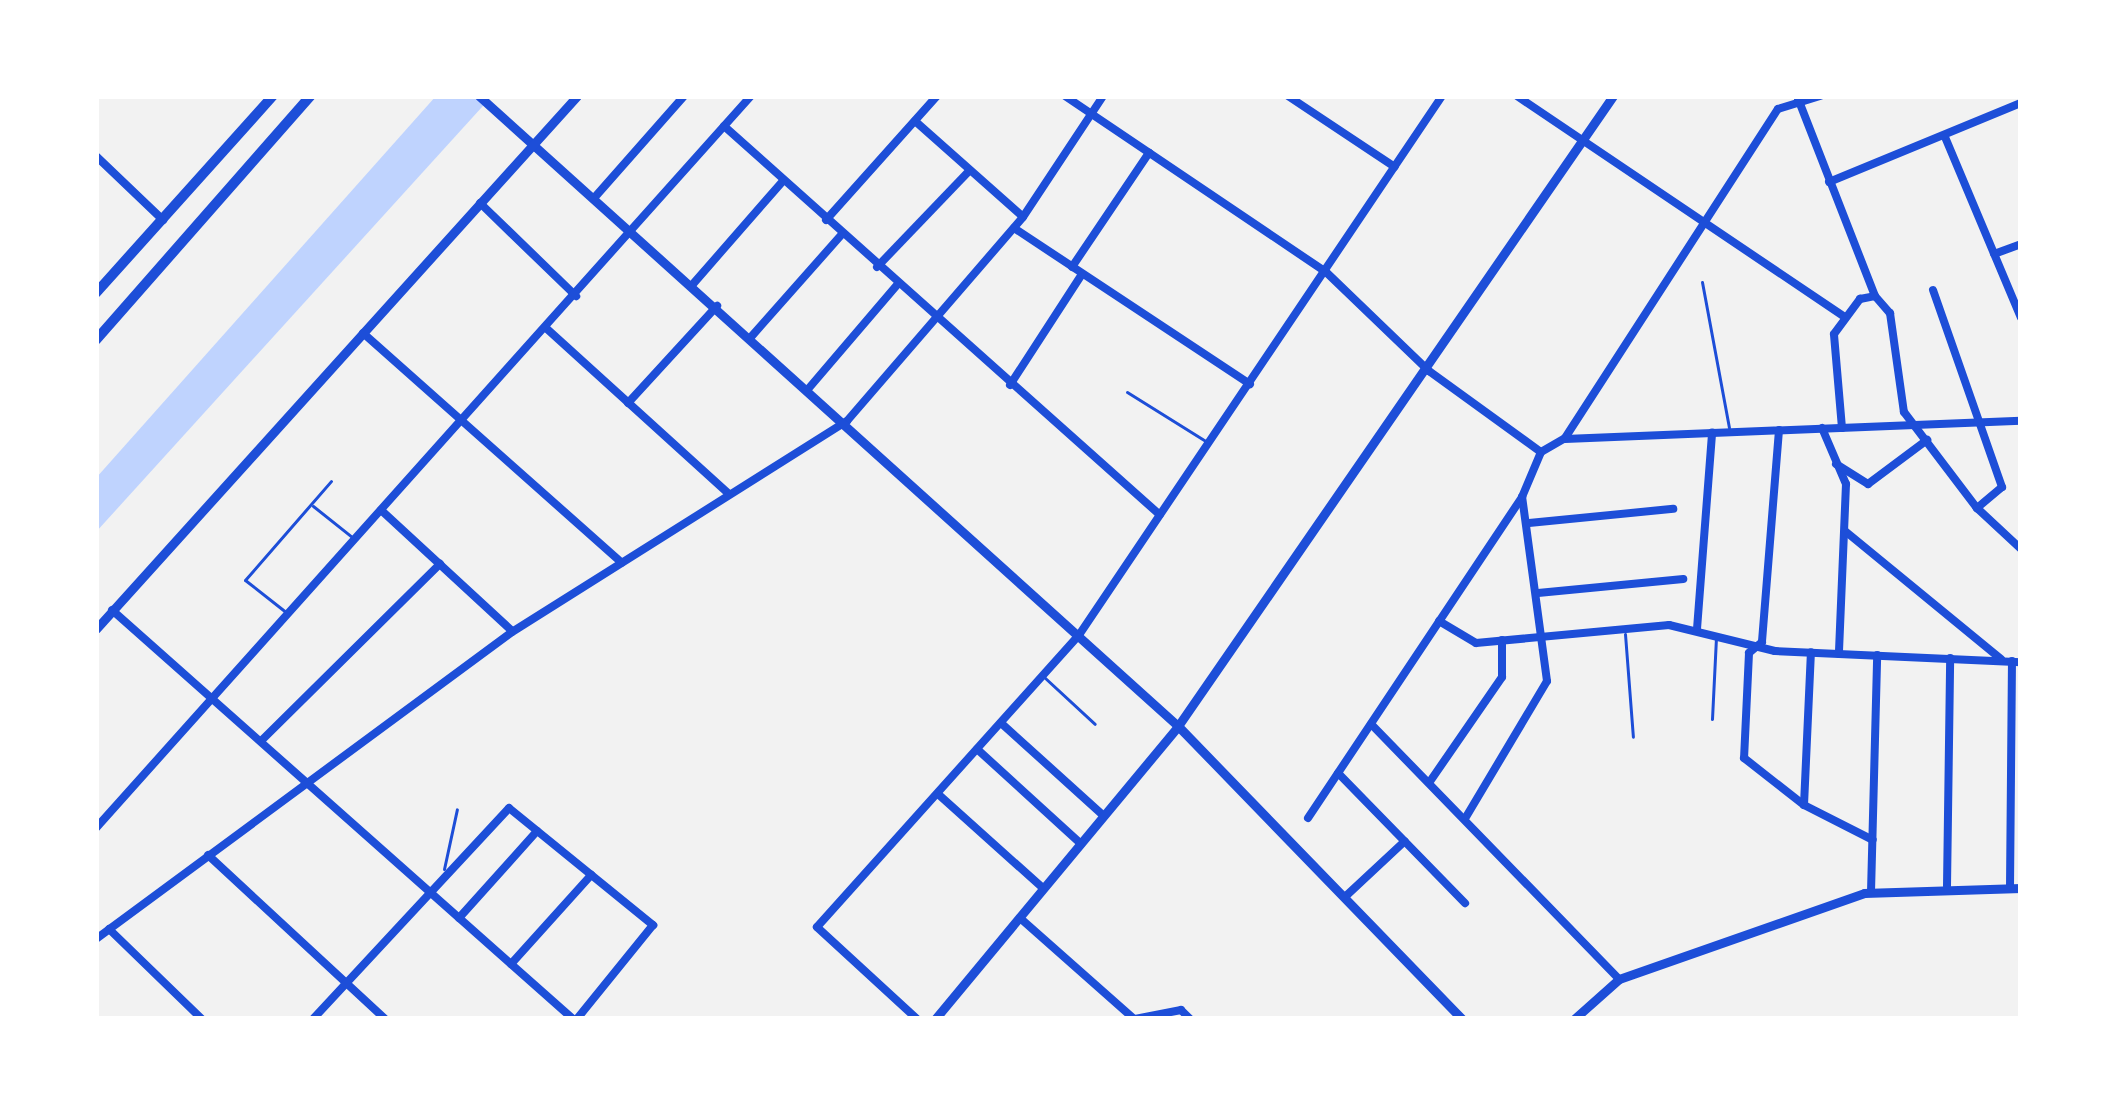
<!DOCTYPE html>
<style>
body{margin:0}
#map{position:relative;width:2117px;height:1115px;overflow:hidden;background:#f2f2f2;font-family:Cabin,sans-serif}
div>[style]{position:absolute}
.water>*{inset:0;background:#bfd3fe}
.service>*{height:3px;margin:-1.5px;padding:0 1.5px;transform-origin:1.5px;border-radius:1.5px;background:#1d4ed8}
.minor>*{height:8px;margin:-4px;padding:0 4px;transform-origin:4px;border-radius:4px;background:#1d4ed8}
.tertiary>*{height:9px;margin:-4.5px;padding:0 4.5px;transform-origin:4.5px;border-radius:4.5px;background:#1d4ed8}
.secondary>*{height:9px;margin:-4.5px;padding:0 4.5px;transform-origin:4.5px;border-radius:4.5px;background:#1d4ed8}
.primary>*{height:10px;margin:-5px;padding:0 5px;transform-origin:5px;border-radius:5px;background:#1d4ed8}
span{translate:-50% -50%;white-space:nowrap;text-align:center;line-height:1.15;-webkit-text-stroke:9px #fff;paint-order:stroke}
.frame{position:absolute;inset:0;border:99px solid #fff;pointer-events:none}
</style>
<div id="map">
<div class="water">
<i style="clip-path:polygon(436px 96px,492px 96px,96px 532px,96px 478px)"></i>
</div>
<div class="service">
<i style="left:1702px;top:282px;width:148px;rotate:79.5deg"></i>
<i style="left:1127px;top:392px;width:94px;rotate:32deg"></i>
<i style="left:313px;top:506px;width:50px;rotate:38.5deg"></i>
<i style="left:287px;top:613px;width:53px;rotate:-141.8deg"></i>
<i style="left:245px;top:580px;width:131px;rotate:-49deg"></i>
<i style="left:1625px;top:634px;width:103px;rotate:85.6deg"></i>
<i style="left:1044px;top:677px;width:69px;rotate:42.7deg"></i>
<i style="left:1712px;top:719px;width:82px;rotate:-87.2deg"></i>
<i style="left:444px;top:869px;width:61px;rotate:-77.8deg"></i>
</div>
<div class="minor">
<i style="left:1065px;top:96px;width:315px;rotate:34deg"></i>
<i style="left:1326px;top:272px;width:143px;rotate:43.9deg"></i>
<i style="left:1429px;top:371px;width:138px;rotate:35.9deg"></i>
<i style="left:1288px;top:96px;width:128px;rotate:33.6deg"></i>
<i style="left:1517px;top:96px;width:396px;rotate:34deg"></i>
<i style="left:1797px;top:96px;width:215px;rotate:68.7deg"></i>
<i style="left:1875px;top:296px;width:23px;rotate:49deg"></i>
<i style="left:1890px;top:313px;width:100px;rotate:82deg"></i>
<i style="left:1904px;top:412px;width:121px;rotate:52.8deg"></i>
<i style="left:1977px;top:508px;width:60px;rotate:43deg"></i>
<i style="left:915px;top:121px;width:144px;rotate:41.6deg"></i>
<i style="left:724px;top:126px;width:584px;rotate:41.74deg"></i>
<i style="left:1945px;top:137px;width:196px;rotate:67.2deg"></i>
<i style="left:96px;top:156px;width:93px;rotate:43.7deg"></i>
<i style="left:1829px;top:182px;width:208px;rotate:-22.4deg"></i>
<i style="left:595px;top:197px;width:135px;rotate:-48.6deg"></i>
<i style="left:480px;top:203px;width:134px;rotate:44.1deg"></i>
<i style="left:826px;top:220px;width:166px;rotate:-48.2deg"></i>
<i style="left:1014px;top:228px;width:283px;rotate:33.5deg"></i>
<i style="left:1994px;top:254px;width:29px;rotate:-20deg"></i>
<i style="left:877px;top:267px;width:133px;rotate:-46.2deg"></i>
<i style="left:1072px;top:267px;width:138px;rotate:-56deg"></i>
<i style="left:693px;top:284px;width:137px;rotate:-48.9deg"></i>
<i style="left:1933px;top:290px;width:209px;rotate:70.7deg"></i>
<i style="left:2002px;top:487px;width:33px;rotate:140deg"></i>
<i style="left:546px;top:328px;width:247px;rotate:42.2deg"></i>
<i style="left:363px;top:333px;width:346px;rotate:41.6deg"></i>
<i style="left:751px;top:337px;width:137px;rotate:-48.5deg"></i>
<i style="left:1010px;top:385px;width:132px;rotate:-57deg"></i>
<i style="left:809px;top:388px;width:135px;rotate:-49.5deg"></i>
<i style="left:628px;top:403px;width:132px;rotate:-47.5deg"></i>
<i style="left:1822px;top:428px;width:61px;rotate:66.8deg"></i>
<i style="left:1846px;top:484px;width:170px;rotate:92.4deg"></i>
<i style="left:1842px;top:428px;width:94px;rotate:-94.9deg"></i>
<i style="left:1834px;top:334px;width:44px;rotate:-53.4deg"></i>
<i style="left:1860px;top:299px;width:15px;rotate:-11deg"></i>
<i style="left:1779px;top:430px;width:213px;rotate:94.6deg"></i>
<i style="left:1762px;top:642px;width:17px;rotate:140deg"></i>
<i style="left:1749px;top:653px;width:105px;rotate:92.7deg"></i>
<i style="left:1744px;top:758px;width:76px;rotate:38.1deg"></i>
<i style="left:1804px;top:805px;width:77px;rotate:26.9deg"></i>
<i style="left:1565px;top:439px;width:456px;rotate:-2.3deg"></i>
<i style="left:1836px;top:464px;width:38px;rotate:32deg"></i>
<i style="left:1868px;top:484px;width:74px;rotate:-36.7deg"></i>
<i style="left:381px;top:510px;width:178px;rotate:42.7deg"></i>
<i style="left:1529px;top:523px;width:145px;rotate:-5.6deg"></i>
<i style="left:1845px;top:531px;width:202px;rotate:39.4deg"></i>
<i style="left:1538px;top:593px;width:146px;rotate:-5.5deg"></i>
<i style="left:112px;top:610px;width:616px;rotate:41.58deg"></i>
<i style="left:1439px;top:621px;width:43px;rotate:30.7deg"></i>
<i style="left:1476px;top:643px;width:194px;rotate:-5.3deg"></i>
<i style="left:1669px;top:625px;width:109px;rotate:13.8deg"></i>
<i style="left:1775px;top:651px;width:246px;rotate:2.6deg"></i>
<i style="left:1697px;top:629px;width:197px;rotate:-85.6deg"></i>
<i style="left:1001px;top:723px;width:139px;rotate:42.1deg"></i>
<i style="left:1371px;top:724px;width:356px;rotate:45.8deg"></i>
<i style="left:261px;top:741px;width:252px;rotate:-44.7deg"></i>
<i style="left:977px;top:749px;width:141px;rotate:42.4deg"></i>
<i style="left:1338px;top:773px;width:182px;rotate:45.7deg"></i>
<i style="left:1431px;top:780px;width:125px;rotate:-55.4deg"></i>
<i style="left:1502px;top:677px;width:37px;rotate:-90deg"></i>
<i style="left:938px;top:794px;width:142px;rotate:41.9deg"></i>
<i style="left:1804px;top:805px;width:153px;rotate:-87.4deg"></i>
<i style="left:1466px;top:817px;width:158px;rotate:-59.2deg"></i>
<i style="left:1547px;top:681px;width:186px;rotate:-97.7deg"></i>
<i style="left:1308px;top:818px;width:386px;rotate:-56.3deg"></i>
<i style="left:1522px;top:497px;width:49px;rotate:-67.1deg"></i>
<i style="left:1541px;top:452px;width:28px;rotate:-30deg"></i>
<i style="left:1565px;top:438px;width:392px;rotate:-57.1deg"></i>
<i style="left:1778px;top:109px;width:44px;rotate:-17.2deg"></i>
<i style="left:96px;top:828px;width:982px;rotate:-48.18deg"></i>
<i style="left:208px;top:855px;width:241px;rotate:42.8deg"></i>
<i style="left:1947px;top:886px;width:228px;rotate:-89.2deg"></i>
<i style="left:2010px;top:888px;width:227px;rotate:-89.5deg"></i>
<i style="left:1871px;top:892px;width:237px;rotate:-88.5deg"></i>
<i style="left:1347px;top:895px;width:79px;rotate:-43deg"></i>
<i style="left:459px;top:918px;width:117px;rotate:-48.1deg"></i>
<i style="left:1020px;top:918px;width:152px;rotate:41.5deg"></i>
<i style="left:109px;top:929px;width:129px;rotate:44.1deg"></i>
<i style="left:96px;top:939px;width:517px;rotate:-36.43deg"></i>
<i style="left:512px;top:632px;width:396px;rotate:-32.2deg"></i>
<i style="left:847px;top:421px;width:269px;rotate:-49.2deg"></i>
<i style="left:1023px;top:217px;width:145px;rotate:-56.5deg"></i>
<i style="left:511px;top:964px;width:120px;rotate:-48deg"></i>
<i style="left:313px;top:1019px;width:288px;rotate:-47.1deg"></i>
<i style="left:509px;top:808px;width:186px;rotate:39.1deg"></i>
<i style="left:653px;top:925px;width:121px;rotate:129deg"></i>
<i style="left:917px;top:1019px;width:136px;rotate:-137.4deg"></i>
<i style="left:817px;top:927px;width:392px;rotate:-48.1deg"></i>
<i style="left:1079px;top:635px;width:650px;rotate:-56.04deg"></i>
<i style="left:1135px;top:1019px;width:47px;rotate:-11.1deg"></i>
<i style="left:1181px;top:1010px;width:13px;rotate:45deg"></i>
</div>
<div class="tertiary">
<i style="left:479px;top:96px;width:941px;rotate:42.03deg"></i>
<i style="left:96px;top:629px;width:718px;rotate:-47.94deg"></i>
<i style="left:1574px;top:1019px;width:60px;rotate:-41.6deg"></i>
<i style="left:1619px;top:979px;width:260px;rotate:-19.3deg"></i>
<i style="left:1864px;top:893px;width:157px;rotate:-1.8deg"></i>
</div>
<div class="secondary">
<i style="left:1178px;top:726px;width:408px;rotate:45.9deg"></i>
<i style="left:935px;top:1019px;width:381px;rotate:-50.3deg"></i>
<i style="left:1178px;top:726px;width:766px;rotate:-55.38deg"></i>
</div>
<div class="primary">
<i style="left:96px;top:293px;width:265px;rotate:-48.1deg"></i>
<i style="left:96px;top:340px;width:325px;rotate:-48.7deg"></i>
</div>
<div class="frame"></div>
</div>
